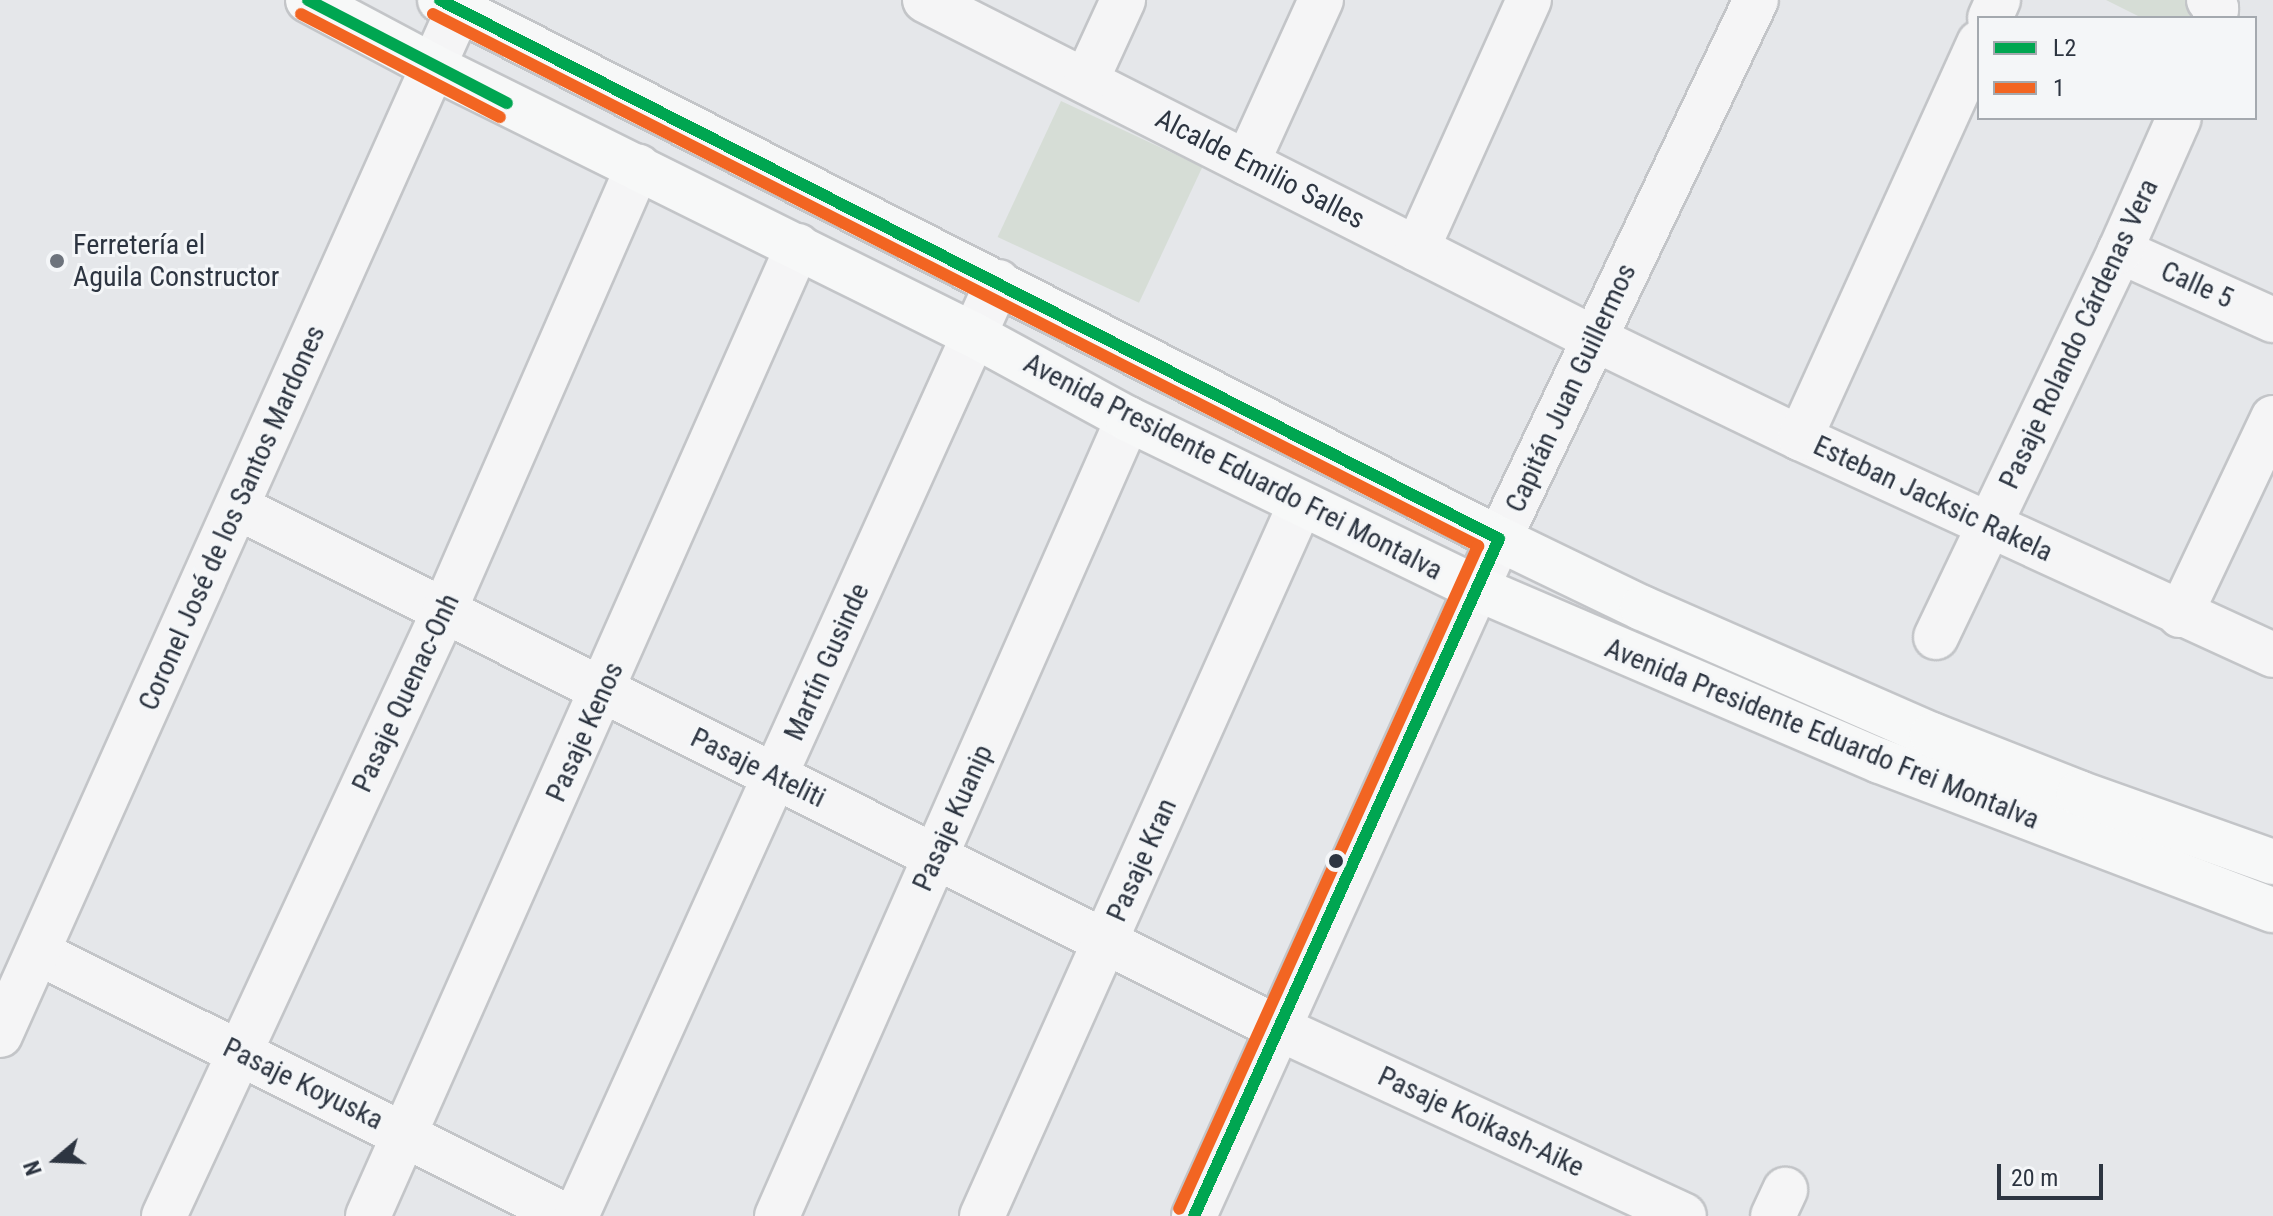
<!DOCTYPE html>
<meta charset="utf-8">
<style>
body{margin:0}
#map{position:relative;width:2273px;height:1216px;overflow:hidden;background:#e5e7ea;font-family:"Roboto Condensed",sans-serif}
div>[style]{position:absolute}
.green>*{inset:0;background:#d6ddd6;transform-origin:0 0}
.roads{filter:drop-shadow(2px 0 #c3c5c8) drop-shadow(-2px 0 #c3c5c8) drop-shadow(0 2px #c3c5c8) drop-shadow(0 -2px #c3c5c8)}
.minor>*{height:44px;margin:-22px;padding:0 22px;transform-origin:22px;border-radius:22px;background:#f5f5f6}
.major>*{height:44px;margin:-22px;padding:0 22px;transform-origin:22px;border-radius:22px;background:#f7f8f8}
.bus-1>*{height:12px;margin:-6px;padding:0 6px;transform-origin:6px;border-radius:6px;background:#00a651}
.bus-2>*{height:12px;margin:-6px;padding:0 6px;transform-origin:6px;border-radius:6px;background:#f26522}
.dots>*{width:22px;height:22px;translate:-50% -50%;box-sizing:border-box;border:4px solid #f4f6f8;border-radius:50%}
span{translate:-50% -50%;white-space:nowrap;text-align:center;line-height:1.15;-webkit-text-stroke:6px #f4f6f8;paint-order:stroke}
.street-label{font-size:28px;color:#2d3541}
.poi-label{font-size:28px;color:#2d3541}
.left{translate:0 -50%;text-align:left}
.legend{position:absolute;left:1977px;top:16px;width:280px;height:104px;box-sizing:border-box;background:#f4f6f8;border:2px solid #a4a9af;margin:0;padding:10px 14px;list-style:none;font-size:24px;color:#2d3541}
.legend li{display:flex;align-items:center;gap:16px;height:40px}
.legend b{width:40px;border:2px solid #a4a9af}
.north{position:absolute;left:16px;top:1120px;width:80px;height:80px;-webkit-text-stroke:6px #f4f6f8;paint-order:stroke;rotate:251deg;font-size:22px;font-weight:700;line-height:32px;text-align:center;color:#2d3541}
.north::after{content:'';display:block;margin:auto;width:28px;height:36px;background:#2d3541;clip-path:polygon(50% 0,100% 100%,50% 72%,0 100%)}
.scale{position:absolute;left:1997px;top:1164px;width:106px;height:36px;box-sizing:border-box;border:4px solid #2d3541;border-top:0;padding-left:10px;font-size:24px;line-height:28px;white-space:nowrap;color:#2d3541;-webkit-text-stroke:6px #f4f6f8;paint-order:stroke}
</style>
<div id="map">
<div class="green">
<i style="clip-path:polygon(2106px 0,2187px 0,2196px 4px,2193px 18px,2142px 18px)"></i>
<i style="left:1061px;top:101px;width:156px;height:150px;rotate:25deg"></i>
</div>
<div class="roads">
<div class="minor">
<i style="left:925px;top:0;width:751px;rotate:26.84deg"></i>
<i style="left:1595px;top:339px;width:228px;rotate:25.8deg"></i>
<i style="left:1800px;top:438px;width:520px;rotate:24.64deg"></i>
<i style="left:2209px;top:0;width:11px;rotate:49deg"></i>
<i style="left:2216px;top:8px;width:10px;rotate:96deg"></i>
<i style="left:1990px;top:18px;width:20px;rotate:-66deg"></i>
<i style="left:1086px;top:81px;width:89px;rotate:-65.4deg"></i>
<i style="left:1247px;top:163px;width:179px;rotate:-65.6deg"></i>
<i style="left:1417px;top:249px;width:273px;rotate:-65.8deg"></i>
<i style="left:2120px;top:251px;width:168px;rotate:24.3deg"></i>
<i style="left:1800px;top:438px;width:434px;rotate:-65.6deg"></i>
<i style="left:237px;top:507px;width:1164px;rotate:26.59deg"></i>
<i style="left:1278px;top:1028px;width:447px;rotate:24.8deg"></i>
<i style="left:2180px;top:615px;width:218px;rotate:-64.7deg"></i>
<i style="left:1936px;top:637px;width:428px;rotate:-64.5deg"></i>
<i style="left:2120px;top:251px;width:145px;rotate:-66.1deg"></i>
<i style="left:39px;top:953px;width:589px;rotate:26.52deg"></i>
<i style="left:0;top:1035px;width:1134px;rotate:-65.9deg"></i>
<i style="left:164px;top:1216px;width:667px;rotate:-65.16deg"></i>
<i style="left:444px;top:611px;width:485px;rotate:-66.4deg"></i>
<i style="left:368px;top:1216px;width:1061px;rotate:-66.09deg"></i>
<i style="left:576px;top:1216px;width:1025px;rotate:-65.69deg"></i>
<i style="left:777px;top:1216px;width:871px;rotate:-66.23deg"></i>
<i style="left:982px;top:1216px;width:779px;rotate:-65.9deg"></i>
<i style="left:1194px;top:1216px;width:743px;rotate:-65.75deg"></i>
<i style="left:1499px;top:539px;width:597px;rotate:-64.51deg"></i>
<i style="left:1773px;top:1216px;width:29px;rotate:-65deg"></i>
</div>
<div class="major">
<i style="left:308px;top:0;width:140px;rotate:28deg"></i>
<i style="left:432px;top:66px;width:605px;rotate:26.4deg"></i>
<i style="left:974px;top:335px;width:175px;rotate:28.6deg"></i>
<i style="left:1128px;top:419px;width:387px;rotate:25.9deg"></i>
<i style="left:1476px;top:588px;width:439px;rotate:23.2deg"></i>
<i style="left:1880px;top:761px;width:420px;rotate:20.8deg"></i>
<i style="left:440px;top:0;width:1188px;rotate:26.97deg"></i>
<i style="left:1499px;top:539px;width:159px;rotate:25.8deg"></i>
<i style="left:1642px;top:608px;width:317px;rotate:23.7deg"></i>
<i style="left:1932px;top:735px;width:158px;rotate:21.5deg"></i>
<i style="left:2079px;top:793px;width:206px;rotate:19.6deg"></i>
</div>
</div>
<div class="bus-1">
<i style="left:308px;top:0;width:224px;rotate:27.4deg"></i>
<i style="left:440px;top:0;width:1188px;rotate:26.97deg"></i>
<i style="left:1499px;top:539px;width:743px;rotate:114.25deg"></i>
</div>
<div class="bus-2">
<i style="left:301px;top:14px;width:224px;rotate:27.4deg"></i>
<i style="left:433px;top:14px;width:1173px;rotate:26.98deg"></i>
<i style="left:1478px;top:546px;width:727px;rotate:114.27deg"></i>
</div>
<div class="dots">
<i style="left:57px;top:261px;background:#6d737c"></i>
<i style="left:1336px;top:861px;background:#2d3541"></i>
</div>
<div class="street-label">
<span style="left:1260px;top:169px;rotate:27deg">Alcalde Emilio Salles</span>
<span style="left:2197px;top:285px;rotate:24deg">Calle 5</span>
<span style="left:2079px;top:334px;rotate:-65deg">Pasaje Rolando Cárdenas Vera</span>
<span style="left:1571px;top:388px;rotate:-65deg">Capitán Juan Guillermos</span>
<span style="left:1233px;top:467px;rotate:27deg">Avenida Presidente Eduardo Frei Montalva</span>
<span style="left:1933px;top:499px;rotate:25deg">Esteban Jacksic Rakela</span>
<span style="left:232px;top:518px;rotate:-66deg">Coronel José de los Santos Mardones</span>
<span style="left:827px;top:662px;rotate:-66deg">Martín Gusinde</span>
<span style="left:406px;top:693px;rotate:-65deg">Pasaje Quenac-Onh</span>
<span style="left:585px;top:732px;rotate:-66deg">Pasaje Kenos</span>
<span style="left:1822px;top:734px;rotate:22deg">Avenida Presidente Eduardo Frei Montalva</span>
<span style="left:758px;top:768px;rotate:26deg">Pasaje Ateliti</span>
<span style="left:953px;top:818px;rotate:-66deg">Pasaje Kuanip</span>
<span style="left:1142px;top:860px;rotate:-66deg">Pasaje Kran</span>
<span style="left:303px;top:1084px;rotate:26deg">Pasaje Koyuska</span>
<span style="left:1481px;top:1122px;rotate:25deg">Pasaje Koikash-Aike</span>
</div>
<div class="poi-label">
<span class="left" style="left:73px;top:261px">Ferretería el<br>Aguila Constructor</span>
</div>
<ul class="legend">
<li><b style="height:10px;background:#00a651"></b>L2</li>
<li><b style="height:10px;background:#f26522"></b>1</li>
</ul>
<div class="north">N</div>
<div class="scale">20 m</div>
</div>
